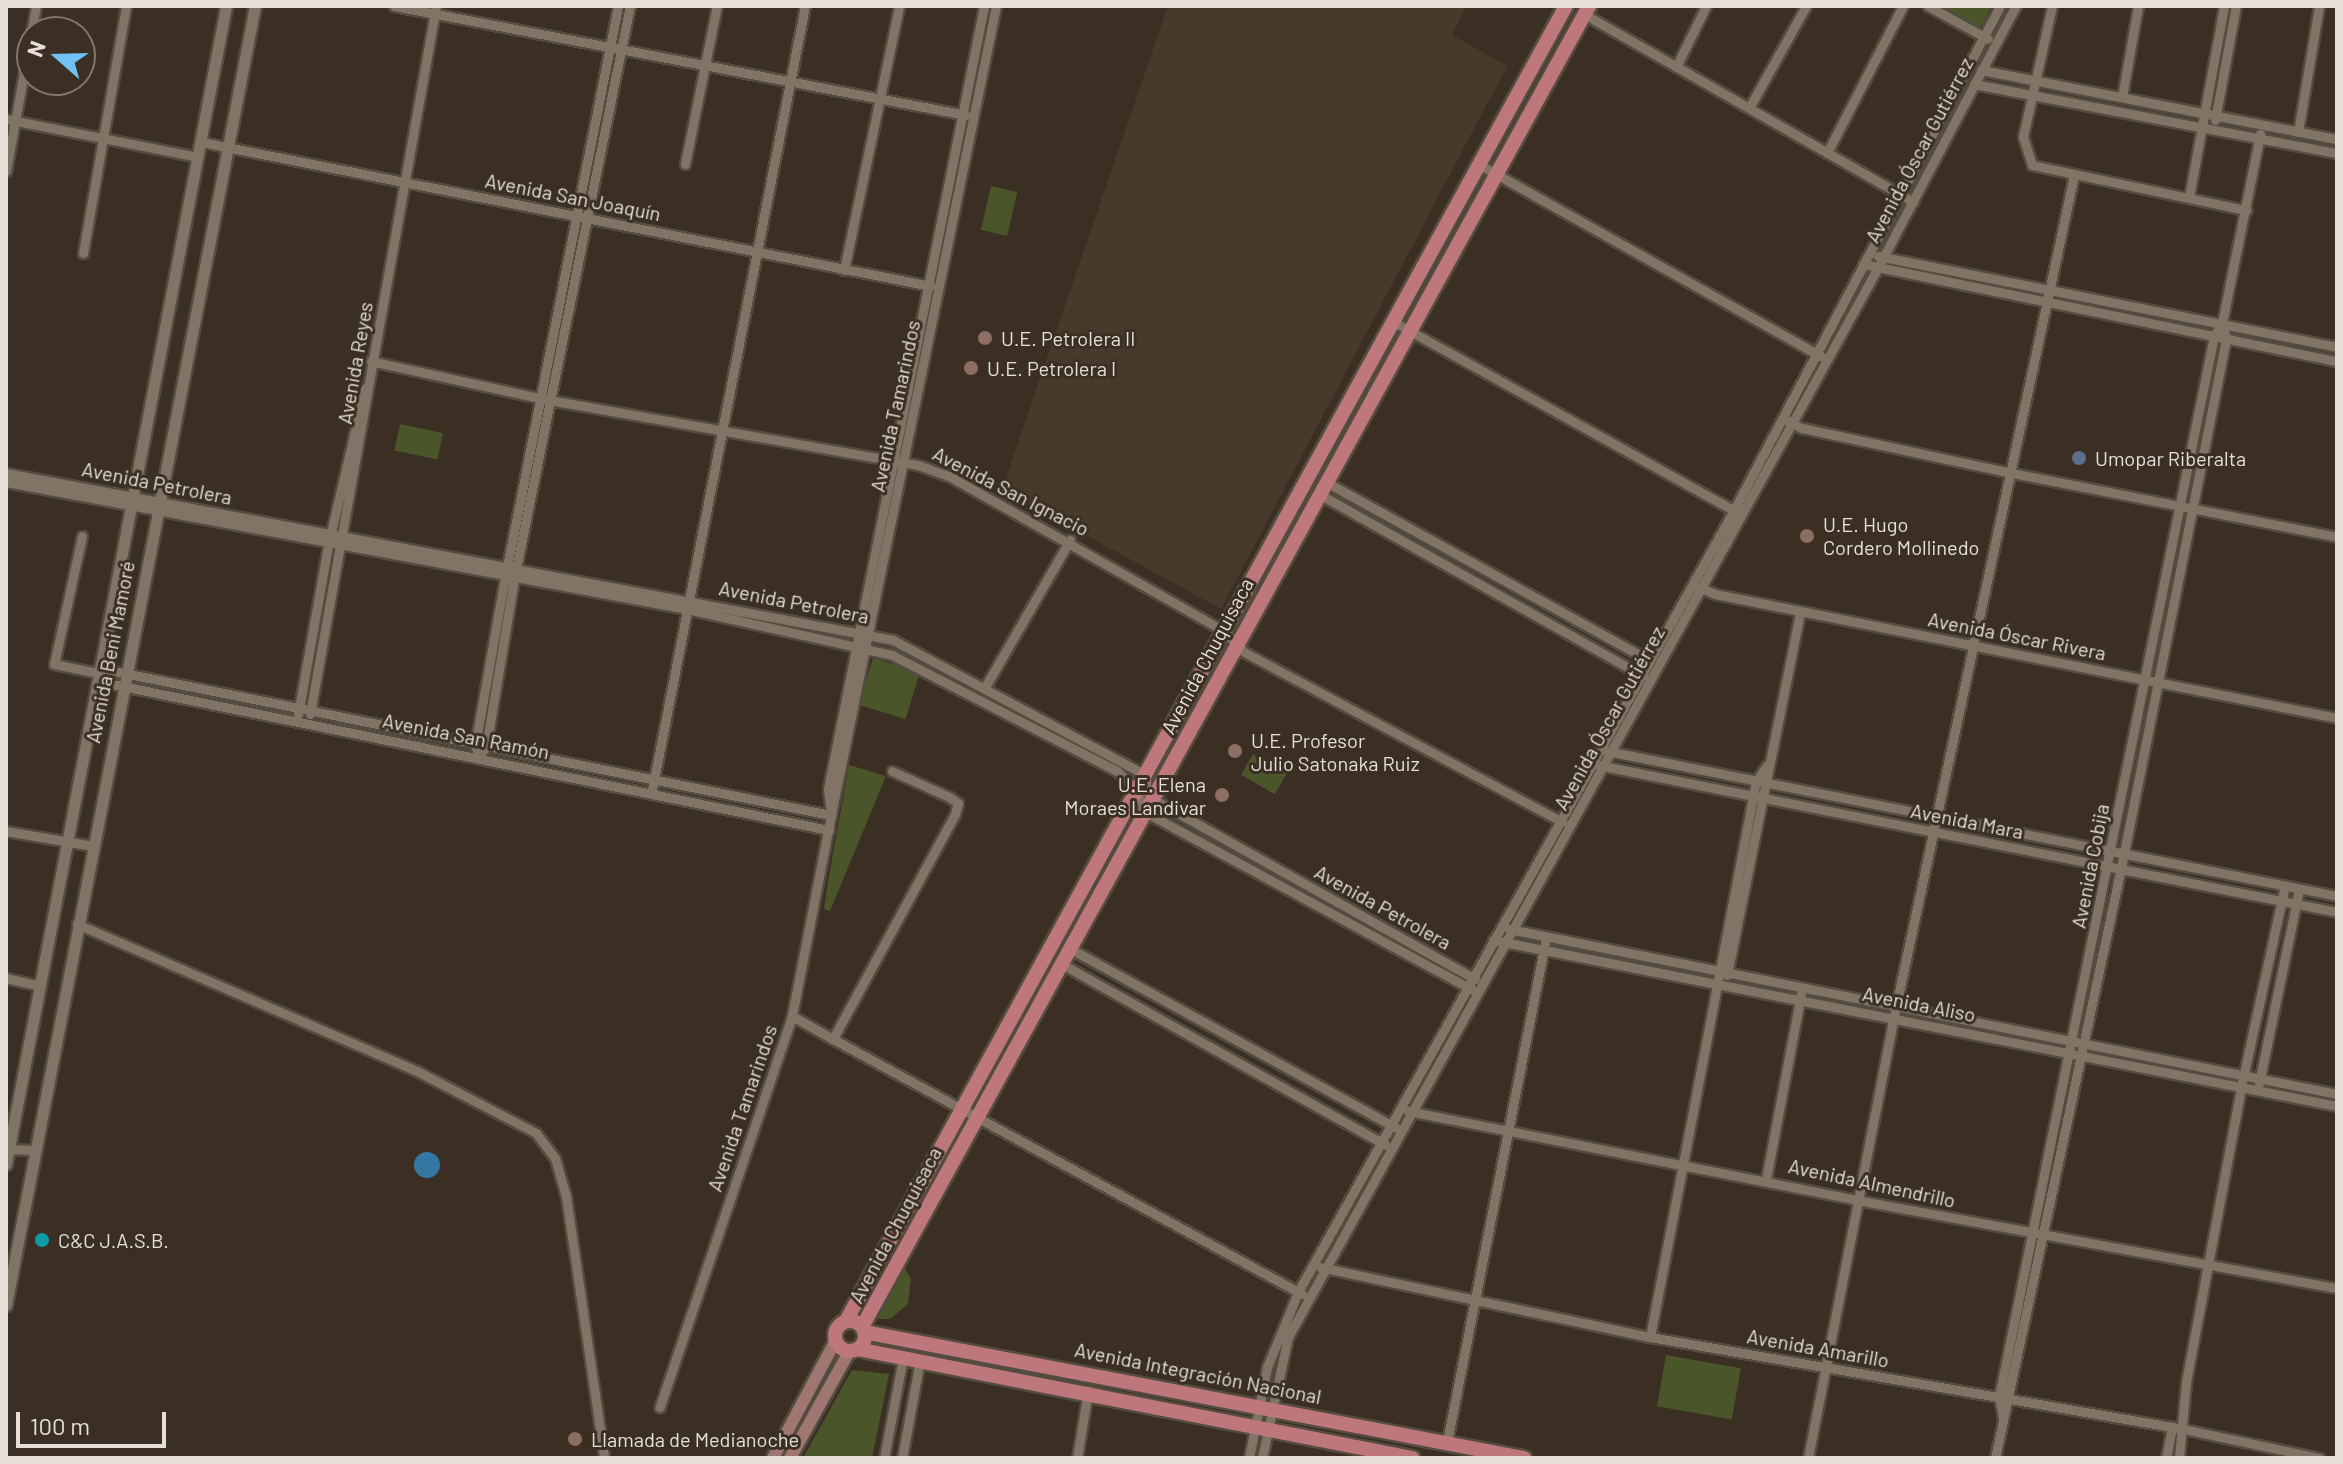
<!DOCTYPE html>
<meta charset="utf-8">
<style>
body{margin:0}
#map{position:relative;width:2343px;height:1464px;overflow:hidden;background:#3b2f24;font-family:Barlow,sans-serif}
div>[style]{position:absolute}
.industrial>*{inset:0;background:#48392d}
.green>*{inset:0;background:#4a552a;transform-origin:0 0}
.water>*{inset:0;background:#3577a3}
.round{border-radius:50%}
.roads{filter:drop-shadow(2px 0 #544b41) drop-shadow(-2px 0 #544b41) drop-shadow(0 2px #544b41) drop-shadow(0 -2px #544b41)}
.minor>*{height:9px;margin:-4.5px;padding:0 4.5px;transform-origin:4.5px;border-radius:4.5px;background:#817467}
.tertiary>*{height:11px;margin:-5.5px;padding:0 5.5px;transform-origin:5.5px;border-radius:5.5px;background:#817467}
.secondary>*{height:12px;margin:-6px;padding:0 6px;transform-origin:6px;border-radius:6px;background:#a07671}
.primary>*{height:14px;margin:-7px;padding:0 7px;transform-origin:7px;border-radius:7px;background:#be787b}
.primary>.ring{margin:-7px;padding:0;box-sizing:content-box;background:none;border:14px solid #be787b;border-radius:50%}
.dots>*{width:22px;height:22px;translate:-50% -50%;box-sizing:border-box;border:4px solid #3b2f24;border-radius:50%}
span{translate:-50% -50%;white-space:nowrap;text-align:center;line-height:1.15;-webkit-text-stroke:6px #3b2f24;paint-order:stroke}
.street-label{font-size:20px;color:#e6ded7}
.poi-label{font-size:20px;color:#e6ded7}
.left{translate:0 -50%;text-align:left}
.right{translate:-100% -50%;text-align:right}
.frame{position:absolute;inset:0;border:8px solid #e6ded7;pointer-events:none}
.north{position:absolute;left:16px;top:16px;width:80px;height:80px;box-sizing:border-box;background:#3b2f24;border:2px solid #7f756c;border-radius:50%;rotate:290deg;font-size:22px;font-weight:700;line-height:32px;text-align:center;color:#e6ded7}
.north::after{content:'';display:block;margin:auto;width:28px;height:36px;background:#72c1f5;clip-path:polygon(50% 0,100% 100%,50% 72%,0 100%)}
.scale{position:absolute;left:16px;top:1412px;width:150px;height:36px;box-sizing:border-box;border:4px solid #e6ded7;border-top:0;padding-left:10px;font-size:24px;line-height:28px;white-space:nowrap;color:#e6ded7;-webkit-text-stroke:6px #3b2f24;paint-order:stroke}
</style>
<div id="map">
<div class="industrial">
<i style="clip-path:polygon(1168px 6px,1466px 6px,1452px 35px,1507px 66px,1221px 609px,1002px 489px)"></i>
</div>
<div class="green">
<i style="clip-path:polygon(1936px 6px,1992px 6px,1981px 27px,1976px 28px)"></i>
<i style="left:991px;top:186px;width:27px;height:45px;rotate:13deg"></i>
<i style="left:400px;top:424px;width:44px;height:27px;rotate:12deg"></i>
<i style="left:873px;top:658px;width:49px;height:49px;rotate:17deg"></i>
<i style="left:1253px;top:754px;width:39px;height:24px;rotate:30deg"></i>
<i style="clip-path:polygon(849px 765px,886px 776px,830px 911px,824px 909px,828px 881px)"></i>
<i style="clip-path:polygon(903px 1266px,911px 1279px,908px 1304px,890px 1319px,876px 1319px)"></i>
<i style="left:1666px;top:1355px;width:76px;height:52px;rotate:10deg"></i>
<i style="clip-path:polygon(852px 1370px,889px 1374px,872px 1458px,803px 1458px)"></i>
</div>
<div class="water">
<i class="round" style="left:414px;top:1152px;width:26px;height:26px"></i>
</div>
<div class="roads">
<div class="minor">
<i style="left:394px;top:6px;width:582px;rotate:10.79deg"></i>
<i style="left:618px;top:6px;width:582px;rotate:101.19deg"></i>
<i style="left:505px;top:577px;width:171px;rotate:100.1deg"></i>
<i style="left:475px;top:745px;width:11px;rotate:68deg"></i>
<i style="left:479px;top:755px;width:11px;rotate:-49deg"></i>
<i style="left:486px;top:747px;width:170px;rotate:-80.5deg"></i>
<i style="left:514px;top:579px;width:585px;rotate:-78.56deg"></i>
<i style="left:984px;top:6px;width:798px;rotate:101.27deg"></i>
<i style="left:828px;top:789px;width:26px;rotate:83deg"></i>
<i style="left:831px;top:815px;width:826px;rotate:-78.47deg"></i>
<i style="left:1928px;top:6px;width:68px;rotate:28.8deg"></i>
<i style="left:2052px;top:6px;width:134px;rotate:102.5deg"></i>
<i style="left:2023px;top:137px;width:29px;rotate:72deg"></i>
<i style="left:2032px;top:165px;width:219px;rotate:11.9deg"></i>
<i style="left:1584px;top:14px;width:379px;rotate:29.7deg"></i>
<i style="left:1676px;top:67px;width:68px;rotate:-63.8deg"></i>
<i style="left:1981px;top:70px;width:363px;rotate:11deg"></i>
<i style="left:1974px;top:84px;width:369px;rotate:10.8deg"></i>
<i style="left:2122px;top:97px;width:92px;rotate:-80deg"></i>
<i style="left:1749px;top:108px;width:117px;rotate:-60.8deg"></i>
<i style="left:6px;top:119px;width:196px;rotate:11.2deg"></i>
<i style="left:2215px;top:120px;width:116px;rotate:-79.6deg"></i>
<i style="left:2298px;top:132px;width:128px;rotate:-80.5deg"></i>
<i style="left:201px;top:142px;width:744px;rotate:11.16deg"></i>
<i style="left:1827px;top:153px;width:165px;rotate:-62.7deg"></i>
<i style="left:685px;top:164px;width:161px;rotate:-78.6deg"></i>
<i style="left:1480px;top:165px;width:392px;rotate:29.3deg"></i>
<i style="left:6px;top:171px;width:168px;rotate:-79.7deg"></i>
<i style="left:2189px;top:197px;width:194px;rotate:-79.6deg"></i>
<i style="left:83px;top:253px;width:251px;rotate:-80.1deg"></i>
<i style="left:1878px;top:256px;width:468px;rotate:11.2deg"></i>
<i style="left:1863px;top:264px;width:484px;rotate:11.6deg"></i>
<i style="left:844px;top:270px;width:270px;rotate:-78.2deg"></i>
<i style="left:1394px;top:322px;width:394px;rotate:29deg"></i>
<i style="left:2222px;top:323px;width:193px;rotate:-78.6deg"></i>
<i style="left:371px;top:361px;width:182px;rotate:12.4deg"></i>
<i style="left:549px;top:400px;width:375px;rotate:10deg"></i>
<i style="left:918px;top:465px;width:33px;rotate:20deg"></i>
<i style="left:949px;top:476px;width:316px;rotate:29.4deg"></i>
<i style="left:1224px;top:631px;width:29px;rotate:46deg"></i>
<i style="left:1244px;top:652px;width:361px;rotate:28.1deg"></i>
<i style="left:1786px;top:420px;width:18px;rotate:27deg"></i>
<i style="left:1802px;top:428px;width:215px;rotate:12.1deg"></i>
<i style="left:2012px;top:473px;width:331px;rotate:11.1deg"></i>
<i style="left:6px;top:473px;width:903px;rotate:10.66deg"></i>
<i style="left:893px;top:640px;width:287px;rotate:28.1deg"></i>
<i style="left:1146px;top:775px;width:16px;rotate:90deg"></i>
<i style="left:1146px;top:791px;width:11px;rotate:49deg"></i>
<i style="left:1153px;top:799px;width:369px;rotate:29.2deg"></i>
<i style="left:6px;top:482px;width:693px;rotate:10.56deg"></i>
<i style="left:687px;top:609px;width:210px;rotate:12.6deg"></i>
<i style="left:892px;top:655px;width:253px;rotate:27.3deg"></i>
<i style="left:1117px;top:771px;width:28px;rotate:45deg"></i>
<i style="left:1137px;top:791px;width:22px;rotate:69deg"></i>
<i style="left:1145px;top:812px;width:373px;rotate:28.5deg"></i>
<i style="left:1326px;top:482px;width:370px;rotate:28.9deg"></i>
<i style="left:1319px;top:494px;width:372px;rotate:29.3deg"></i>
<i style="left:82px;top:536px;width:131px;rotate:102.3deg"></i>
<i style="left:54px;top:664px;width:45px;rotate:11.6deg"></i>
<i style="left:1698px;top:587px;width:18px;rotate:22deg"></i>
<i style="left:1715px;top:594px;width:634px;rotate:11.27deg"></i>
<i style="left:99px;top:668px;width:747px;rotate:11.36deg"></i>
<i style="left:831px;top:815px;width:205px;rotate:101deg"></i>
<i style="left:792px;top:1016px;width:413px;rotate:108.7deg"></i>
<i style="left:97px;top:681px;width:747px;rotate:11.51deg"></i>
<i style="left:985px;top:687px;width:170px;rotate:-60deg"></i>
<i style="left:298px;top:714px;width:172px;rotate:-79.9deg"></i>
<i style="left:328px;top:545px;width:161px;rotate:-76.7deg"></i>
<i style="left:310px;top:714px;width:719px;rotate:-79.91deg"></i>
<i style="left:1607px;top:751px;width:744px;rotate:11.23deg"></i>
<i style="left:1598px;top:765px;width:753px;rotate:11.25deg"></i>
<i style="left:892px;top:771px;width:63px;rotate:24.5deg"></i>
<i style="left:949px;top:797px;width:11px;rotate:34deg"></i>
<i style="left:958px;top:803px;width:11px;rotate:105deg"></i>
<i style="left:955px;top:814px;width:256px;rotate:118.5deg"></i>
<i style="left:833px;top:1039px;width:534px;rotate:28.53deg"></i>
<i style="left:652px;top:790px;width:799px;rotate:-78.96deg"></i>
<i style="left:6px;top:831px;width:88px;rotate:9.8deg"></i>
<i style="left:77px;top:924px;width:370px;rotate:23.4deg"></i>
<i style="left:417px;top:1071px;width:134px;rotate:27.5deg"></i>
<i style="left:536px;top:1133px;width:31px;rotate:53deg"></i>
<i style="left:555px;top:1158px;width:40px;rotate:74deg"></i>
<i style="left:566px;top:1196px;width:265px;rotate:81.7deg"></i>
<i style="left:1509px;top:929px;width:844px;rotate:11.27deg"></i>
<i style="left:1493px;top:940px;width:860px;rotate:11.13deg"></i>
<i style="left:1069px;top:948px;width:373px;rotate:28.8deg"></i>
<i style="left:1060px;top:963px;width:373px;rotate:29.2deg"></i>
<i style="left:1727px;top:975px;width:370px;rotate:-78.6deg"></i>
<i style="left:6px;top:978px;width:36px;rotate:13deg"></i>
<i style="left:792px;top:1016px;width:47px;rotate:29.3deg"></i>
<i style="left:2259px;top:1083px;width:198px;rotate:-78.3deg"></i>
<i style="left:1408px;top:1111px;width:479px;rotate:11.2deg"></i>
<i style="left:1878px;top:1204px;width:467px;rotate:10.4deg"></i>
<i style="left:6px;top:1149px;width:28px;rotate:2deg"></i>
<i style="left:1766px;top:1179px;width:188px;rotate:-79.3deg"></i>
<i style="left:1320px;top:1267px;width:337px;rotate:12deg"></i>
<i style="left:1650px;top:1337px;width:542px;rotate:9.78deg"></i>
<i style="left:2184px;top:1429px;width:138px;rotate:12.1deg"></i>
<i style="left:1650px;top:1337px;width:566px;rotate:-79.21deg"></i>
<i style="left:1756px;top:781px;width:19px;rotate:-55deg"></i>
<i style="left:1447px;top:1442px;width:509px;rotate:-78.89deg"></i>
<i style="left:884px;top:1458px;width:103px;rotate:-79.3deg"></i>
<i style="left:902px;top:1458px;width:100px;rotate:-79.6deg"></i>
<i style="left:1077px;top:1458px;width:68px;rotate:-80.7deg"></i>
<i style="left:1249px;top:1458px;width:93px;rotate:-78.8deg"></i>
<i style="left:1267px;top:1367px;width:81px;rotate:-67.5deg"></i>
<i style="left:1298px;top:1292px;width:895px;rotate:-60.86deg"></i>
<i style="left:1734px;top:510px;width:570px;rotate:-62.18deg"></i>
<i style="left:1262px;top:1458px;width:124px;rotate:-77.9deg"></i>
<i style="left:1288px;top:1337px;width:1217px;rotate:-61.12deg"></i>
<i style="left:1876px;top:271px;width:300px;rotate:-62.2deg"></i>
<i style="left:1808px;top:1458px;width:460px;rotate:-79deg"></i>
<i style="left:1896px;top:1006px;width:850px;rotate:-77.91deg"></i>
<i style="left:1995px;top:1458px;width:603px;rotate:-77.95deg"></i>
<i style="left:2121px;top:868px;width:539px;rotate:-78.77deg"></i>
<i style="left:2226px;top:339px;width:16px;rotate:-104deg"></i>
<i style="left:2222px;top:323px;width:15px;rotate:122deg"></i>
<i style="left:2214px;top:336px;width:1083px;rotate:101.46deg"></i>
<i style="left:1999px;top:1397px;width:20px;rotate:79deg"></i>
<i style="left:2166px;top:1458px;width:32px;rotate:-79deg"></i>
<i style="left:2179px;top:1458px;width:76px;rotate:-84.7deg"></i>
<i style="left:2186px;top:1382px;width:300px;rotate:-79.4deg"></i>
<i style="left:2241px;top:1087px;width:206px;rotate:-77.7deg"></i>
</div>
<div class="tertiary">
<i style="left:6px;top:1164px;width:1179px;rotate:-79.24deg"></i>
<i style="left:6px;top:1305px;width:1323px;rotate:-79.15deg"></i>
</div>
<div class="secondary">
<i style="left:773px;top:1458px;width:134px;rotate:-61.9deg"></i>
<i style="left:790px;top:1458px;width:124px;rotate:-60.9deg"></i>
</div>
<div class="primary">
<i style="left:846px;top:1321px;width:1499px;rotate:-61.3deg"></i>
<i class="ring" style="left:835px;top:1321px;width:16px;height:16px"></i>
<i style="left:862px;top:1327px;width:1508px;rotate:-61.17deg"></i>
<i style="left:864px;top:1332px;width:672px;rotate:10.81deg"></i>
<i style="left:857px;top:1349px;width:566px;rotate:11.11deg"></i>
</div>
</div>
<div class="dots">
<i style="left:985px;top:338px;background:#8d6e63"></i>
<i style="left:971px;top:368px;background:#8d6e63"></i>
<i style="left:2079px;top:458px;background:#5c6f8a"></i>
<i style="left:1807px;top:536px;background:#8d6e63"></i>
<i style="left:1235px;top:751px;background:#8d6e63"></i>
<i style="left:1222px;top:795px;background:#8d6e63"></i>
<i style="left:42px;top:1240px;background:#0f9aa8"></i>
<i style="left:575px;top:1439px;background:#8d6e63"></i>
</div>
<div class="street-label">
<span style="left:1919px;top:150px;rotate:-62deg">Avenida Óscar Gutiérrez</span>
<span style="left:573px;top:197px;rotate:11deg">Avenida San Joaquín</span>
<span style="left:355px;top:363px;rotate:-80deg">Avenida Reyes</span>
<span style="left:895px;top:406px;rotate:-78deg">Avenida Tamarindos</span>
<span style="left:157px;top:483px;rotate:11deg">Avenida Petrolera</span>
<span style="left:1011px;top:491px;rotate:27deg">Avenida San Ignacio</span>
<span style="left:794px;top:602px;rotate:11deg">Avenida Petrolera</span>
<span style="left:2017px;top:636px;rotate:11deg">Avenida Óscar Rivera</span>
<span style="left:110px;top:652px;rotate:-79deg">Avenida Beni Mamoré</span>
<span style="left:1207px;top:656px;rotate:-62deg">Avenida Chuquisaca</span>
<span style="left:1609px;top:718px;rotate:-61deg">Avenida Óscar Gutiérrez</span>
<span style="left:466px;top:736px;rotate:11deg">Avenida San Ramón</span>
<span style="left:1967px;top:821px;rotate:11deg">Avenida Mara</span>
<span style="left:2090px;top:866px;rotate:-79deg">Avenida Cobija</span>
<span style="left:1383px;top:907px;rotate:29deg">Avenida Petrolera</span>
<span style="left:1919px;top:1004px;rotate:11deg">Avenida Aliso</span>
<span style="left:742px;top:1108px;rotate:-71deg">Avenida Tamarindos</span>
<span style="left:1872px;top:1183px;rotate:12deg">Avenida Almendrillo</span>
<span style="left:895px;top:1225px;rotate:-62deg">Avenida Chuquisaca</span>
<span style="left:1818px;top:1348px;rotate:10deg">Avenida Amarillo</span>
<span style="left:1198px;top:1373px;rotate:11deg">Avenida Integración Nacional</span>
</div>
<div class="poi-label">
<span class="left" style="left:1001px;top:338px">U.E. Petrolera II</span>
<span class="left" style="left:987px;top:368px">U.E. Petrolera I</span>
<span class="left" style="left:2095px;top:458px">Umopar Riberalta</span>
<span class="left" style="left:1823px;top:536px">U.E. Hugo<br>Cordero Mollinedo</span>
<span class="left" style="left:1251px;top:752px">U.E. Profesor<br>Julio Satonaka Ruiz</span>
<span class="right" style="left:1206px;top:796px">U.E. Elena<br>Moraes Landivar</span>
<span class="left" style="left:58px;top:1240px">C&amp;C J.A.S.B.</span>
<span class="left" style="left:591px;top:1439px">Llamada de Medianoche</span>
</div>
<div class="frame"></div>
<div class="north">N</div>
<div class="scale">100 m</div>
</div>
